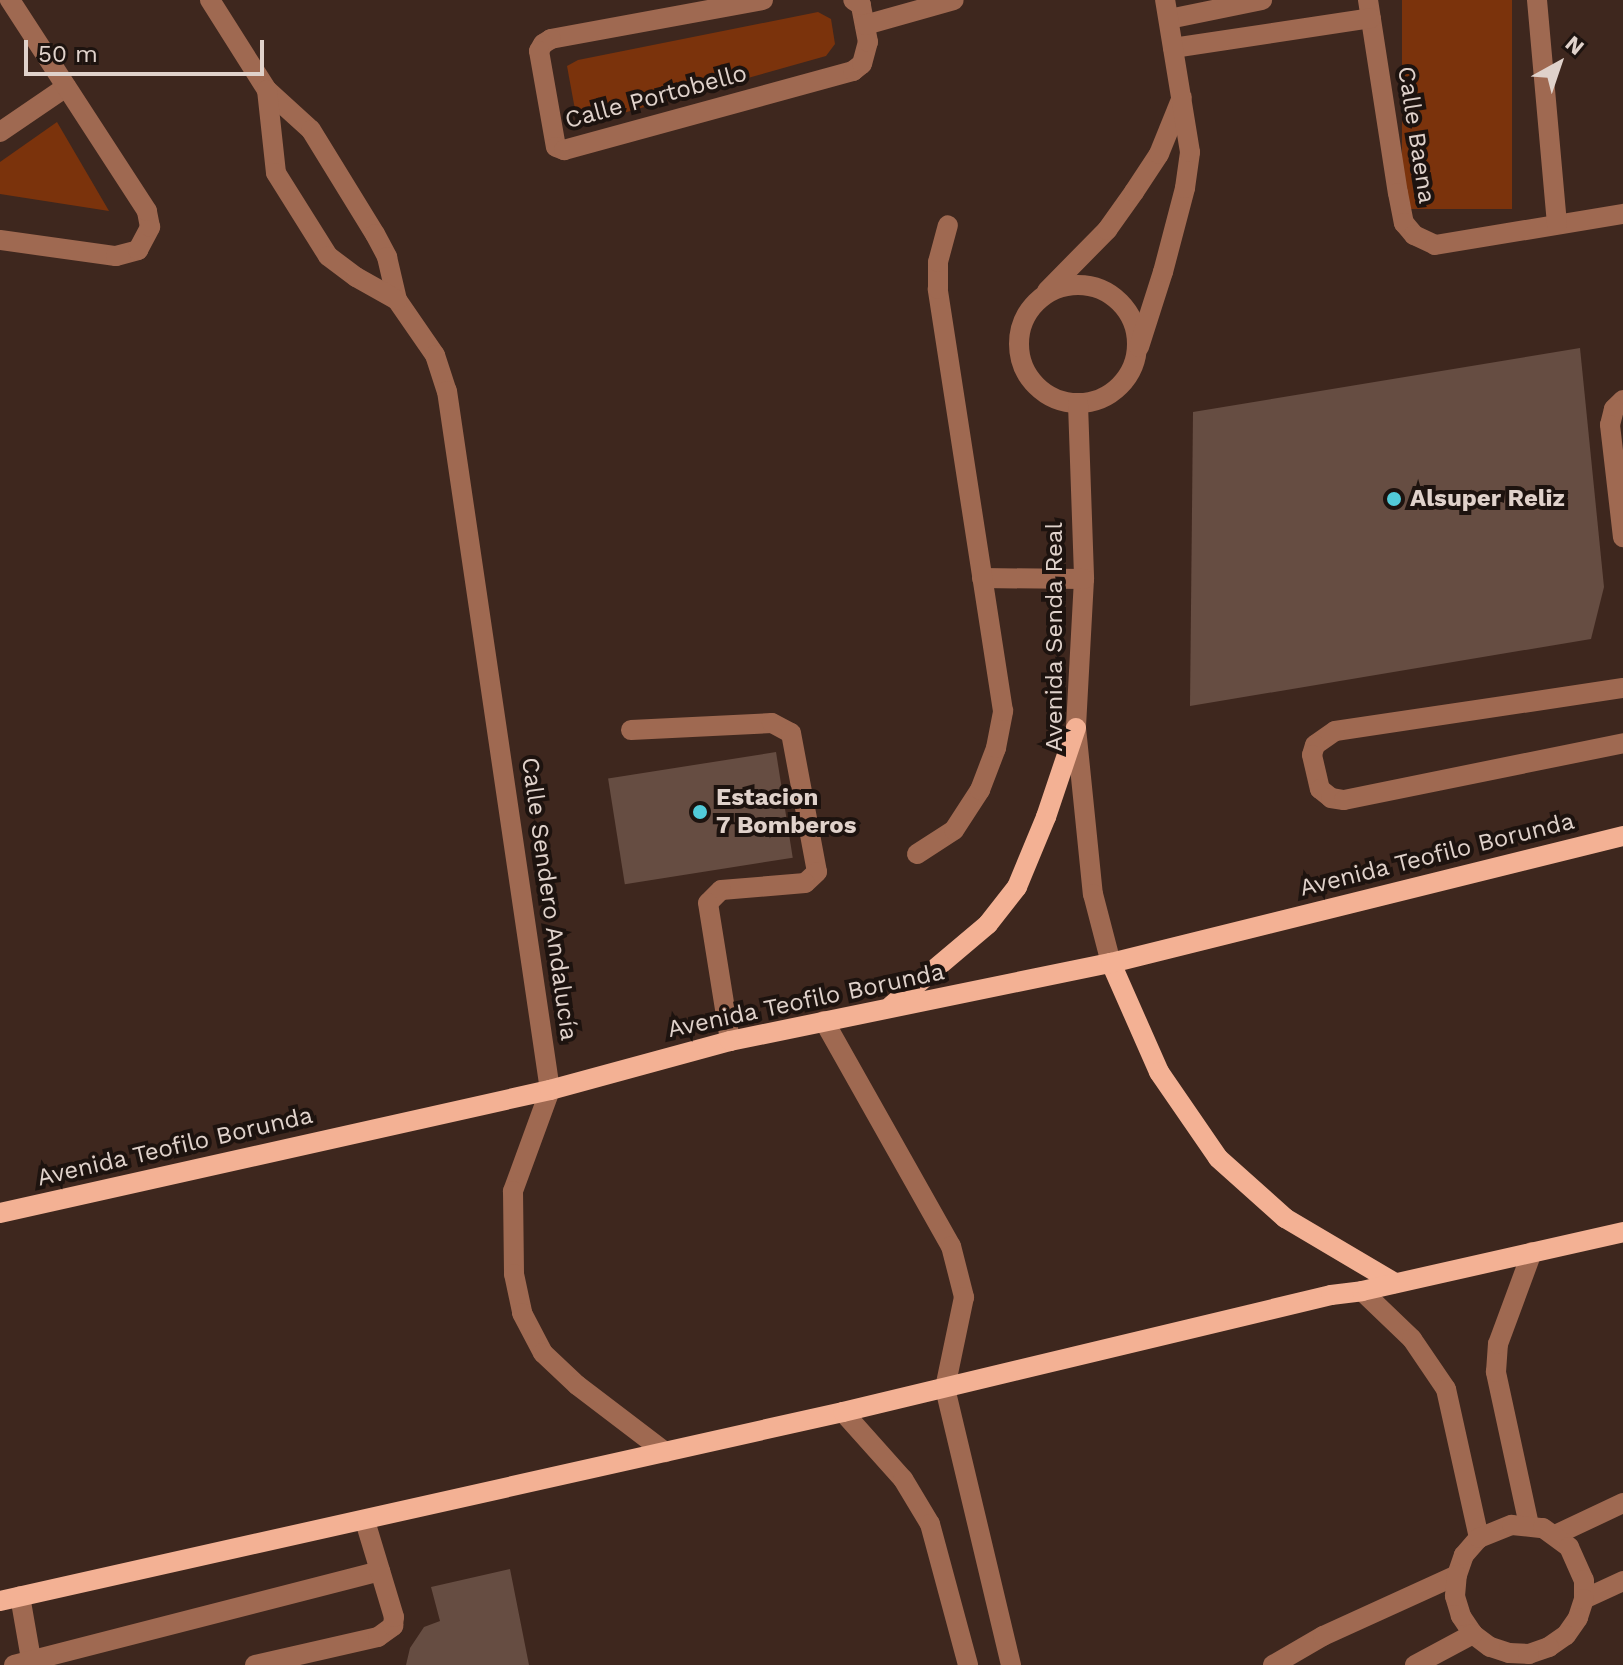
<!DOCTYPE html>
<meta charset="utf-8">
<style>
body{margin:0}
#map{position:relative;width:1623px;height:1665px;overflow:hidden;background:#3e271e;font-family:"Work Sans",sans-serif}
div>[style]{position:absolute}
.green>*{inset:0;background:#7b330c;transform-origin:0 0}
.building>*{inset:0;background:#664d42;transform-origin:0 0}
.minor>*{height:20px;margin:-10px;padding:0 10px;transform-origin:10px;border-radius:10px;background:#9f6951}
.minor>.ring{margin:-10px;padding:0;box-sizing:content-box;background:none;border:20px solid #9f6951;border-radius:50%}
.major>*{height:20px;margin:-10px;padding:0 10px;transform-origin:10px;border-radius:10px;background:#f3b194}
.dots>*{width:22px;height:22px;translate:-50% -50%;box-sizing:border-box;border:4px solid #1d130f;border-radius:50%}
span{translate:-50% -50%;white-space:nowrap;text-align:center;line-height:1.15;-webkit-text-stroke:8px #1d130f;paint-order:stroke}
.street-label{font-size:24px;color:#e0d2cb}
.poi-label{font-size:24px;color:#e0d2cb;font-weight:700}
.left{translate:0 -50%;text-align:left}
.north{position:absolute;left:1519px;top:24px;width:80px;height:80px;-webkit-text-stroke:6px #1d130f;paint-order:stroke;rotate:40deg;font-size:22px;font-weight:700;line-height:32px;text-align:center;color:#e0d2cb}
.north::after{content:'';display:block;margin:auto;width:28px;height:36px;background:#e0d2cb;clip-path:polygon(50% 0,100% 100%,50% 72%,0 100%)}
.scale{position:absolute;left:24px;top:40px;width:240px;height:36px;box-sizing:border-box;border:4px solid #e0d2cb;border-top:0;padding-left:10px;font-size:24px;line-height:28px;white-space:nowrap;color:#e0d2cb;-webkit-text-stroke:6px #1d130f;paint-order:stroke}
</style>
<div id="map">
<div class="green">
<i style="left:1402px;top:0;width:110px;height:209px"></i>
<i style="clip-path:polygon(818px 12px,831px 19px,835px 44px,826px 56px,591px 122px,576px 115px,567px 66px,578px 60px)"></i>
<i style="clip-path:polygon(57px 122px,109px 211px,0 194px,0 162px)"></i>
</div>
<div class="building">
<i style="clip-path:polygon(1580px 348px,1604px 587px,1591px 639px,1190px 706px,1193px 412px)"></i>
<i style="left:776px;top:752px;width:107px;height:170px;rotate:81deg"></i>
<i style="clip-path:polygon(510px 1569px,529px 1665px,406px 1665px,410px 1648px,424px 1627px,440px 1621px,431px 1587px)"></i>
</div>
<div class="minor">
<i style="left:210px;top:0;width:107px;rotate:57.7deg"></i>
<i style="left:267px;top:90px;width:59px;rotate:42.3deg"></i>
<i style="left:311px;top:130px;width:122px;rotate:58.4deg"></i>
<i style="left:375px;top:234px;width:26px;rotate:62deg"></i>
<i style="left:387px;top:257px;width:44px;rotate:76.9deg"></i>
<i style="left:397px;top:300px;width:67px;rotate:55.4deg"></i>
<i style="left:435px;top:355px;width:38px;rotate:72deg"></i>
<i style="left:447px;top:391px;width:707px;rotate:81.62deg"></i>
<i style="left:550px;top:1090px;width:108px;rotate:110.1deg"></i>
<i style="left:513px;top:1191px;width:83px;rotate:89.3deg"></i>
<i style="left:514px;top:1274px;width:40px;rotate:78deg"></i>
<i style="left:522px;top:1313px;width:45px;rotate:62.3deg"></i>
<i style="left:543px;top:1353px;width:47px;rotate:43.3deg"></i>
<i style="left:577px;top:1385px;width:111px;rotate:37.3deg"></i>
<i style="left:763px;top:0;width:216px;rotate:169.6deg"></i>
<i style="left:551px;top:39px;width:9px;rotate:148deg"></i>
<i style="left:543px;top:44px;width:8px;rotate:120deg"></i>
<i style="left:539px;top:51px;width:97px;rotate:80deg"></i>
<i style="left:556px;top:147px;width:9px;rotate:21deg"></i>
<i style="left:564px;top:150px;width:300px;rotate:-15.3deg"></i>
<i style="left:853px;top:71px;width:11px;rotate:-38deg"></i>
<i style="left:862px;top:64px;width:23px;rotate:-75deg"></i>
<i style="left:868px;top:42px;width:38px;rotate:-101deg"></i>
<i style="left:861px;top:5px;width:9px;rotate:-148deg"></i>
<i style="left:1368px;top:0;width:195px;rotate:81.2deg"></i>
<i style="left:1398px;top:193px;width:31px;rotate:79deg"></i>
<i style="left:1404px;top:223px;width:16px;rotate:50deg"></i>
<i style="left:1414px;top:235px;width:23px;rotate:25deg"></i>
<i style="left:1435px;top:245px;width:191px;rotate:-9.4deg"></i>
<i style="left:1537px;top:0;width:225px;rotate:84.9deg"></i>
<i style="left:1169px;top:19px;width:95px;rotate:-11.5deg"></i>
<i style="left:865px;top:25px;width:92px;rotate:-15.7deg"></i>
<i style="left:1173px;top:48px;width:200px;rotate:-8.6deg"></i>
<i style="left:267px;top:90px;width:83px;rotate:83.8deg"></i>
<i style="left:276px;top:173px;width:98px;rotate:57.9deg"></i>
<i style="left:328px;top:256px;width:35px;rotate:37deg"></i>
<i style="left:356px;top:277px;width:47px;rotate:29.3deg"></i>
<i style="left:0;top:132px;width:80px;rotate:-34.3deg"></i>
<i style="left:0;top:240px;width:117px;rotate:7.9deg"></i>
<i style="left:116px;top:256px;width:23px;rotate:-15deg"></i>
<i style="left:138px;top:250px;width:26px;rotate:-62deg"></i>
<i style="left:150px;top:227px;width:16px;rotate:-101deg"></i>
<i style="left:147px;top:211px;width:252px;rotate:-123deg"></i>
<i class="ring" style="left:1019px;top:285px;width:98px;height:98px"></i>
<i style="left:1047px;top:291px;width:86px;rotate:-45.5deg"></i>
<i style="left:1107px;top:230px;width:47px;rotate:-54.6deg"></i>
<i style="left:1134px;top:192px;width:45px;rotate:-56.7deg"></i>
<i style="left:1159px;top:154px;width:61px;rotate:-68deg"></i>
<i style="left:1139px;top:347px;width:79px;rotate:-72.3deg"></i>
<i style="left:1163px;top:272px;width:87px;rotate:-75.3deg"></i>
<i style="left:1185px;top:188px;width:36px;rotate:-82deg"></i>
<i style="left:1190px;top:152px;width:154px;rotate:-99.3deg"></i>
<i style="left:1623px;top:400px;width:13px;rotate:135deg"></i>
<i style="left:1614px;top:409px;width:16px;rotate:104deg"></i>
<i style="left:1610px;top:425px;width:113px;rotate:83.4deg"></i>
<i style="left:1078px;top:404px;width:175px;rotate:88deg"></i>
<i style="left:1084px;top:579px;width:149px;rotate:93.1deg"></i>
<i style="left:1076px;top:728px;width:167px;rotate:84.2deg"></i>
<i style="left:1093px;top:894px;width:71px;rotate:75.4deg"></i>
<i style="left:982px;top:578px;width:102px;rotate:0.6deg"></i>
<i style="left:1623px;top:688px;width:291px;rotate:171.5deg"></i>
<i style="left:1335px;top:731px;width:24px;rotate:145deg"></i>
<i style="left:1315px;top:745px;width:10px;rotate:107deg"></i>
<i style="left:1312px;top:755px;width:35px;rotate:77deg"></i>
<i style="left:1320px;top:789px;width:14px;rotate:39deg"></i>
<i style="left:1331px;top:798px;width:13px;rotate:9deg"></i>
<i style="left:1344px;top:800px;width:285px;rotate:-11.5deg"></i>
<i style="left:631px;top:730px;width:141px;rotate:-2.8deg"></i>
<i style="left:772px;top:723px;width:21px;rotate:28deg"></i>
<i style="left:791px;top:733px;width:141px;rotate:79.4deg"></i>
<i style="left:817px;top:872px;width:16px;rotate:137deg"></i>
<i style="left:805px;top:883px;width:84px;rotate:175.2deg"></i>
<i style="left:721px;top:890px;width:18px;rotate:135deg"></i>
<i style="left:708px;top:903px;width:140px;rotate:80.9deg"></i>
<i style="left:917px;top:854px;width:44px;rotate:-33deg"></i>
<i style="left:954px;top:830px;width:48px;rotate:-57deg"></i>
<i style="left:980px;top:790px;width:45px;rotate:-69.1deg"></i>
<i style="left:996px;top:748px;width:38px;rotate:-79deg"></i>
<i style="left:1003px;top:711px;width:427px;rotate:-98.8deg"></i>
<i style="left:938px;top:289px;width:27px;rotate:-90deg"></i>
<i style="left:938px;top:262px;width:38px;rotate:-75deg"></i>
<i style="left:824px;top:1021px;width:258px;rotate:60.6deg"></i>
<i style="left:951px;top:1246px;width:53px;rotate:75.7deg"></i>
<i style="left:964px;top:1297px;width:93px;rotate:101.8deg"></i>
<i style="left:945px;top:1388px;width:285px;rotate:76.6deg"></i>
<i style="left:1362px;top:1291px;width:69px;rotate:43.8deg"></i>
<i style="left:1412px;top:1339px;width:60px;rotate:55.8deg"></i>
<i style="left:1446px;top:1389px;width:153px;rotate:77.5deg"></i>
<i style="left:843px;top:1412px;width:90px;rotate:48.2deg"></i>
<i style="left:903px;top:1479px;width:52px;rotate:59deg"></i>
<i style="left:930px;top:1524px;width:146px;rotate:74.9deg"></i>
<i style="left:1529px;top:1525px;width:157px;rotate:-102.2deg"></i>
<i style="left:1496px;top:1372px;width:28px;rotate:-86deg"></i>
<i style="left:1498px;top:1344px;width:98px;rotate:-69.7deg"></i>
<i style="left:1555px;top:1535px;width:75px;rotate:-25.2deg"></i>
<i style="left:20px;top:1596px;width:70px;rotate:80.1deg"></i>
<i style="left:1584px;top:1599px;width:43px;rotate:-24.8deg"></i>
<i style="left:14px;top:1665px;width:378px;rotate:-14.4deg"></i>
<i style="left:255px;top:1665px;width:126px;rotate:-12.8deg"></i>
<i style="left:378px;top:1637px;width:19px;rotate:-36deg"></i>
<i style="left:393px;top:1626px;width:9px;rotate:-84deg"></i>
<i style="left:394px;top:1617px;width:100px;rotate:-106.8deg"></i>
<i style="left:1273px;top:1665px;width:58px;rotate:-30.1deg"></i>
<i style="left:1323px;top:1636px;width:147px;rotate:-24.5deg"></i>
<i style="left:1457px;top:1575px;width:21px;rotate:-71deg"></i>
<i style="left:1464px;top:1555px;width:23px;rotate:-49deg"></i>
<i style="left:1479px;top:1538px;width:35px;rotate:-22deg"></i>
<i style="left:1512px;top:1525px;width:31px;rotate:6deg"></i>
<i style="left:1543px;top:1528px;width:32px;rotate:36deg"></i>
<i style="left:1569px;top:1547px;width:36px;rotate:66deg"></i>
<i style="left:1584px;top:1580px;width:19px;rotate:90deg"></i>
<i style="left:1584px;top:1599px;width:20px;rotate:108deg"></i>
<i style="left:1578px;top:1618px;width:21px;rotate:125deg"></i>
<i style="left:1566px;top:1635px;width:21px;rotate:145deg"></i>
<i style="left:1549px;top:1647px;width:21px;rotate:161deg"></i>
<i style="left:1529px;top:1654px;width:20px;rotate:-177deg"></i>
<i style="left:1509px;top:1653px;width:20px;rotate:-162deg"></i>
<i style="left:1490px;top:1647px;width:21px;rotate:-143deg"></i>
<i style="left:1473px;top:1634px;width:22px;rotate:-124deg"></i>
<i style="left:1461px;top:1616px;width:21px;rotate:-107deg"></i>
<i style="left:1455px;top:1596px;width:21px;rotate:-85deg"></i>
<i style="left:1415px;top:1665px;width:66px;rotate:-28.1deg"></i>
</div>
<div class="major">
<i style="left:1111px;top:963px;width:119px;rotate:66.2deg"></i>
<i style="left:1159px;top:1072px;width:104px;rotate:55.5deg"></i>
<i style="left:1218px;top:1158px;width:90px;rotate:41.8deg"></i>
<i style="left:1285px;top:1218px;width:128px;rotate:30.6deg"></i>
<i style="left:891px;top:1006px;width:127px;rotate:-40.2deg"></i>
<i style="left:988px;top:924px;width:47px;rotate:-51.9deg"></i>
<i style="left:1017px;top:887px;width:76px;rotate:-67.5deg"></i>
<i style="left:1046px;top:817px;width:94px;rotate:-71.4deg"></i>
<i style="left:0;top:1213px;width:564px;rotate:-12.61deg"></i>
<i style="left:550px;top:1090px;width:187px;rotate:-15.2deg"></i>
<i style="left:730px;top:1041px;width:389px;rotate:-11.6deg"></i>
<i style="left:1111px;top:963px;width:528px;rotate:-13.93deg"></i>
<i style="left:0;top:1601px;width:864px;rotate:-12.64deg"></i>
<i style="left:843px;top:1412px;width:502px;rotate:-13.48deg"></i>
<i style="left:1331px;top:1295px;width:31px;rotate:-7deg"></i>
<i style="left:1362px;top:1291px;width:268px;rotate:-12.7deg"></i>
</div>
<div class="dots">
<i style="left:1394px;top:499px;background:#52cbd9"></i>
<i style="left:700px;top:812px;background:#52cbd9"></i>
</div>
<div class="street-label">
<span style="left:656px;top:97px;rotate:-15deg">Calle Portobello</span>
<span style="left:1416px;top:135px;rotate:81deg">Calle Baena</span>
<span style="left:1055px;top:637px;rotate:-90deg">Avenida Senda Real</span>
<span style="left:1437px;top:855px;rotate:-14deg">Avenida Teofilo Borunda</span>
<span style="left:549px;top:899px;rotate:82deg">Calle Sendero Andalucía</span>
<span style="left:806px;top:1001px;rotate:-12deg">Avenida Teofilo Borunda</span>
<span style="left:175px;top:1147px;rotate:-13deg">Avenida Teofilo Borunda</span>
</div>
<div class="poi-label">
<span class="left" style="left:1410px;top:499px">Alsuper Reliz</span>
<span class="left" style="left:716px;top:812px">Estacion<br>7 Bomberos</span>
</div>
<div class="north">N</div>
<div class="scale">50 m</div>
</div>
